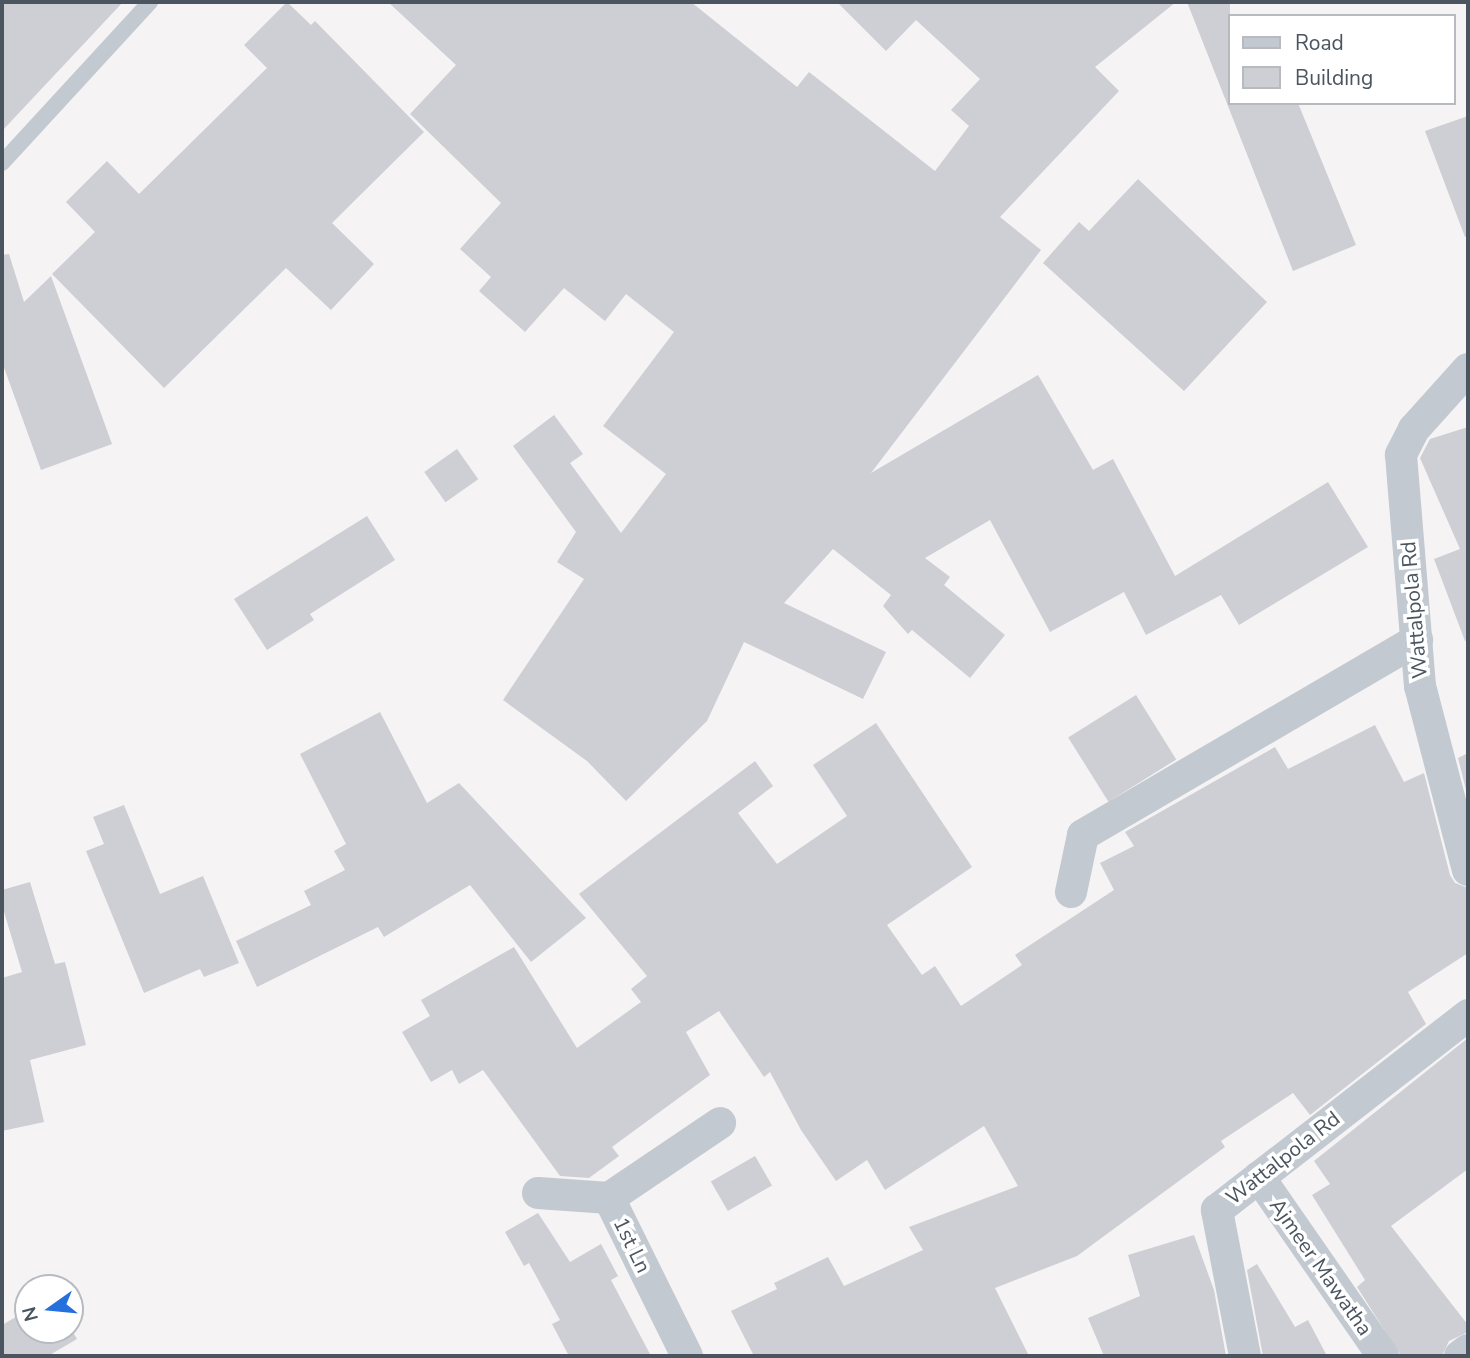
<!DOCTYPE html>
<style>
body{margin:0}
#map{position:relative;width:1470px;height:1358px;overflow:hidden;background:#f5f3f3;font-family:"Nunito Sans",sans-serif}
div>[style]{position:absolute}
.building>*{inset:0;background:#cdcfd5;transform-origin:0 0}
.service>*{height:16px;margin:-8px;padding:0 8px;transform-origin:8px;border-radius:8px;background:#c2c9d1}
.minor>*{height:32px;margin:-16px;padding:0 16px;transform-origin:16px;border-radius:16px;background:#c2c9d1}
span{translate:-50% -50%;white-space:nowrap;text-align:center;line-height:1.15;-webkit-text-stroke:7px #fff;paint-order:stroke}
.street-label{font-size:21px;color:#4b5560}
.frame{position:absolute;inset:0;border:4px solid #4b5560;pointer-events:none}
.legend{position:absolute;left:1228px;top:14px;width:228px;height:91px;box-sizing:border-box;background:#fff;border:2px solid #b7bbbf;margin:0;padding:9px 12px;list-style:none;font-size:21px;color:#4b5560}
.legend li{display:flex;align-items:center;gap:14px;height:35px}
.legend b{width:35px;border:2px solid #b7bbbf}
.north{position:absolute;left:14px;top:1274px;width:70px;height:70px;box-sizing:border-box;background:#fff;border:2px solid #b7bbbf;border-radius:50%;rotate:255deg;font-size:19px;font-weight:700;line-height:28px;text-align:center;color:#4b5560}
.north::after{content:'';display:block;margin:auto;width:24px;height:32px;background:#2570dd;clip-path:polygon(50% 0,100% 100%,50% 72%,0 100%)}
</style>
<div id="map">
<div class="building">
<i style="clip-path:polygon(2px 2px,123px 2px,2px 131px)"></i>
<i style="clip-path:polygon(287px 2px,311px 25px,315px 21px,424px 132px,332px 223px,374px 264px,331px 310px,286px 268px,164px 388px,52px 274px,95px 232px,66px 202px,107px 161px,139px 194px,267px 68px,244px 45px)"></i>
<i style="clip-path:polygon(388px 2px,691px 2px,797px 87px,809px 72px,935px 171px,969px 126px,951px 110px,980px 79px,916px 20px,886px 51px,837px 2px,1176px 2px,1095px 67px,1119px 91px,1000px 217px,1041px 250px,871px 473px,1038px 375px,1093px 470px,1113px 459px,1175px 576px,1328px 482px,1368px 547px,1239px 625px,1221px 595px,1146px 635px,1124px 592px,1050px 632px,990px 520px,925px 558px,950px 577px,944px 585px,1005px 635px,970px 678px,912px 630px,908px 634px,883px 606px,891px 595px,833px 549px,784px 603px,886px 652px,863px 699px,744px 642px,707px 721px,626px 801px,587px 761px,503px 700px,584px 579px,557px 562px,576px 532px,513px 446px,554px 415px,583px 454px,570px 463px,621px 533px,666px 474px,603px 426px,674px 332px,626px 294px,605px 321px,564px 288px,525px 332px,479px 291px,491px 277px,460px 249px,501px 203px,410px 114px,456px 65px)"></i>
<i style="clip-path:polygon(1187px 2px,1230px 2px,1230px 103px,1298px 103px,1356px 245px,1293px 271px)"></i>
<i style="clip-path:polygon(1468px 116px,1468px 236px,1465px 237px,1425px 131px)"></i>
<i style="clip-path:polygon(1138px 179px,1267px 302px,1184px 391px,1043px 263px,1079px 222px,1089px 231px)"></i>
<i style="clip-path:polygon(9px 254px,24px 302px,51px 276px,112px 444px,41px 470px,2px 362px,2px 255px)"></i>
<i style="clip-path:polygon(1468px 427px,1468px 640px,1465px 641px,1434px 559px,1460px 549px,1420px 458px,1430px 439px)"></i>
<i style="left:457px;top:449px;width:37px;height:40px;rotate:55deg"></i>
<i style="clip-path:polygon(367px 516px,395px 560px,310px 614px,314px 620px,267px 650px,234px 599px)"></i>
<i style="left:1136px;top:695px;width:76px;height:80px;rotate:58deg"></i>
<i style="clip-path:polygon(380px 712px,427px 803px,459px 783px,586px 918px,531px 962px,470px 885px,384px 937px,378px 927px,257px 987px,236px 941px,311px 905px,304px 891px,345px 870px,334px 851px,346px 844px,300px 754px)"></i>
<i style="clip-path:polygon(876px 723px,972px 867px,887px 925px,922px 975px,935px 966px,961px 1006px,1022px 965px,1015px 955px,1114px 890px,1100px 863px,1134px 846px,1125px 832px,1275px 747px,1288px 769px,1375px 725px,1404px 782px,1424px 773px,1450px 875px,1455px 883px,1468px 888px,1468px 953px,1408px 992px,1426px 1024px,1310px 1115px,1293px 1093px,1221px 1141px,1225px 1147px,1077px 1256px,995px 1288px,1029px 1356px,754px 1356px,731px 1311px,777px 1289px,774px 1283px,828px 1257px,844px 1286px,923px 1250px,909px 1227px,1018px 1186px,984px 1126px,885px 1190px,867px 1160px,836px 1181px,801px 1130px,770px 1072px,764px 1077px,719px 1011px,686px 1032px,710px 1075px,612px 1147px,619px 1156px,589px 1178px,560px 1176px,483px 1070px,459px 1084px,452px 1070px,431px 1082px,402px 1032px,430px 1016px,421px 1000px,514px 947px,577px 1048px,641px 1002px,631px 989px,647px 976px,579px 894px,755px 761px,773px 786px,738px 813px,777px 864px,847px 816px,813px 765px)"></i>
<i style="clip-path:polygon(1468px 753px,1468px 798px,1458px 758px)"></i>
<i style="clip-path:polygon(124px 805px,160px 894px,203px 876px,239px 963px,204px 977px,200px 969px,144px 993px,86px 851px,104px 844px,93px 817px)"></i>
<i style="clip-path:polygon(30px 882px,55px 964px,65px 962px,86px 1045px,30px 1060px,44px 1122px,2px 1131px,2px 978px,22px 972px,2px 905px,2px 890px)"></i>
<i style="clip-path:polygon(1468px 1038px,1468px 1169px,1391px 1226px,1468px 1325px,1468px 1332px,1449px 1341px,1442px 1356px,1401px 1356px,1357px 1287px,1365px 1280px,1312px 1195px,1330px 1184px,1314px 1161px)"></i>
<i style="left:755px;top:1156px;width:34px;height:51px;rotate:60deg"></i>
<i style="clip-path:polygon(538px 1213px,570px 1262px,601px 1244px,618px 1276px,611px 1280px,651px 1356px,569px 1356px,552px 1324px,560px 1320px,529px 1263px,524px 1266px,505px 1232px)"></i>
<i style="clip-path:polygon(1194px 1235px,1214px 1290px,1226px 1356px,1104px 1356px,1088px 1318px,1140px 1296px,1128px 1255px)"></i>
<i style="clip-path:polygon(1257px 1264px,1295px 1327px,1308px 1320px,1327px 1356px,1263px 1356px,1247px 1270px)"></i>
<i style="clip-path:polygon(28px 1310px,28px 1330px,70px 1327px,77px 1339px,48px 1356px,2px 1356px,2px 1325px)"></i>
</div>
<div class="service">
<i style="left:2px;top:163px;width:219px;rotate:-47.4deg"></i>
</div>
<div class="minor">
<i style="left:1468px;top:369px;width:81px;rotate:132deg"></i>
<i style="left:1414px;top:429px;width:29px;rotate:117deg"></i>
<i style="left:1401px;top:455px;width:232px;rotate:85.3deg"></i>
<i style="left:1420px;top:686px;width:190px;rotate:75.4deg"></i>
<i style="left:1071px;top:892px;width:58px;rotate:-78.1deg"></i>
<i style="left:1083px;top:835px;width:387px;rotate:-30.3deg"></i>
<i style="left:1259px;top:1177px;width:218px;rotate:55.3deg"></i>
<i style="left:538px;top:1193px;width:71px;rotate:4deg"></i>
<i style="left:609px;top:1198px;width:176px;rotate:63.7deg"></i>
<i style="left:609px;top:1198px;width:134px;rotate:-34deg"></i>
<i style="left:1245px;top:1356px;width:149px;rotate:-100.9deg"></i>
<i style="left:1217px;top:1210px;width:318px;rotate:-37.8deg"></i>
<i style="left:1460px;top:1356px;width:10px;rotate:-37deg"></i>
</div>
<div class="street-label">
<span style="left:1414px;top:610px;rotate:-95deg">Wattalpola Rd</span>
<span style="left:1283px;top:1158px;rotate:-38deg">Wattalpola Rd</span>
<span style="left:632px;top:1245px;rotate:64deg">1st Ln</span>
<span style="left:1321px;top:1267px;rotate:55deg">Ajmeer Mawatha</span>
</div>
<div class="frame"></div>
<ul class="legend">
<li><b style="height:9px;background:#c2c9d1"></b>Road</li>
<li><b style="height:19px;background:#cdcfd5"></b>Building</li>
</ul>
<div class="north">N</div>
</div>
